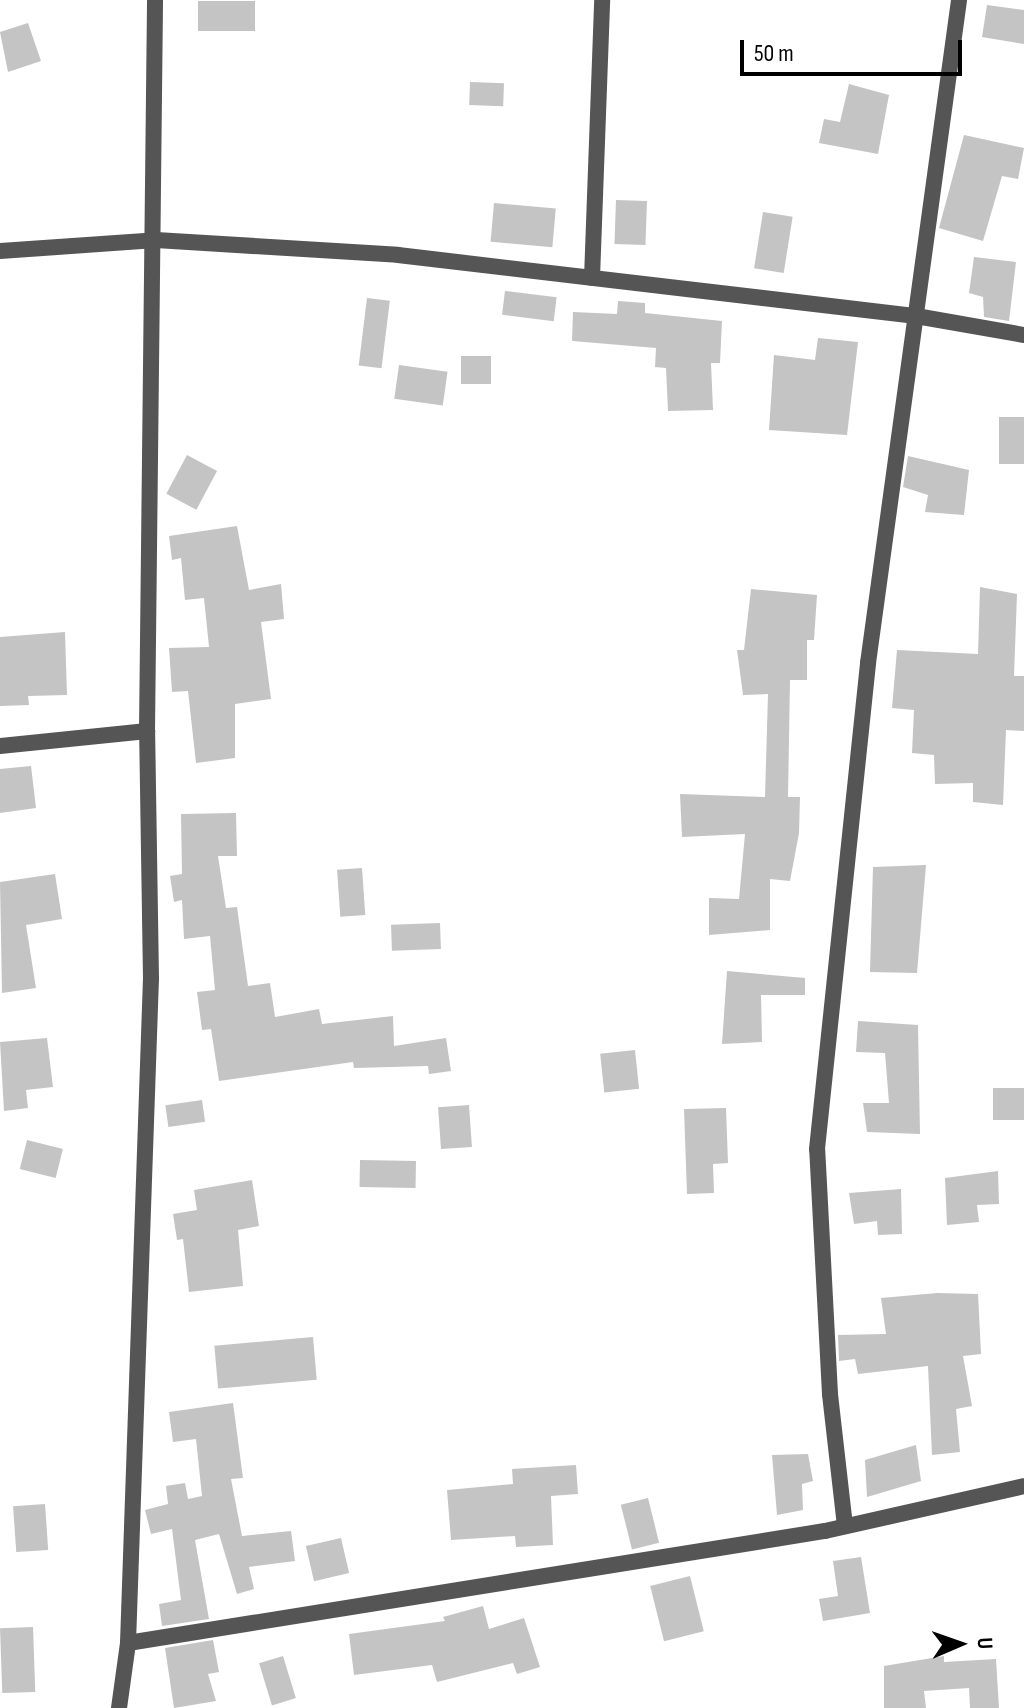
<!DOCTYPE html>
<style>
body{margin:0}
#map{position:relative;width:1024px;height:1708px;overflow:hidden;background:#fff;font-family:"Sofia Sans Condensed",sans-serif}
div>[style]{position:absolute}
.building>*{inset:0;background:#c4c4c4;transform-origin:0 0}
.street>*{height:16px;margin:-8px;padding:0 8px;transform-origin:8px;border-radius:8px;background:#555}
span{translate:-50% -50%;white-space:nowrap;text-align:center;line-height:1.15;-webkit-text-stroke:6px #fff;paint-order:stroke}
.north{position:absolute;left:920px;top:1604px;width:80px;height:80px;-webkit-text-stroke:6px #fff;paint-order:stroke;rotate:88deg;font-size:22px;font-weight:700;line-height:32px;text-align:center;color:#000}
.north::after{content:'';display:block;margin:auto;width:28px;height:36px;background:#000;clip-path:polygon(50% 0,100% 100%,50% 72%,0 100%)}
.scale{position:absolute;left:740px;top:40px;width:222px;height:36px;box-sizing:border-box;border:4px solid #000;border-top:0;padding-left:10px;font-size:24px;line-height:28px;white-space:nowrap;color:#000;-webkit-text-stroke:6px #fff;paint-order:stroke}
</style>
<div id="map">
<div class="building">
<i style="left:198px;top:1px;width:57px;height:30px"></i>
<i style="clip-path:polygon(987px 5px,1024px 10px,1024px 44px,982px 37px)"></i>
<i style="clip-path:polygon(28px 23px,41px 61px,8px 72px,0 32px)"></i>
<i style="left:470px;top:82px;width:34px;height:23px;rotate:2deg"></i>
<i style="clip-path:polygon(849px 84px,889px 95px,878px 154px,819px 143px,824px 119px,840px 122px)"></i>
<i style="clip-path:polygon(964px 135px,1024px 148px,1018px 179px,1002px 176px,983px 241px,939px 228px)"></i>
<i style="left:616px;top:200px;width:31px;height:44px;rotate:2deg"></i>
<i style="left:494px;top:203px;width:62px;height:39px;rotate:5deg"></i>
<i style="left:763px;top:212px;width:30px;height:57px;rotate:9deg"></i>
<i style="clip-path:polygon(974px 257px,1016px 262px,1009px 321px,984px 317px,983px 297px,969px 293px)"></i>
<i style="left:505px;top:291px;width:52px;height:24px;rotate:7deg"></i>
<i style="left:367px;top:298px;width:23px;height:68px;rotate:7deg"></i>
<i style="clip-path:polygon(618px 301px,645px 303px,645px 313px,722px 321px,720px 363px,711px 363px,713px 410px,668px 411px,666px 368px,655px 367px,656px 348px,572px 341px,573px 312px,617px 314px)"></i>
<i style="clip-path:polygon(818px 338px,858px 342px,847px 435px,769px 430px,774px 355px,815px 360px)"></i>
<i style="left:461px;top:356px;width:30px;height:28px"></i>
<i style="left:399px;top:365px;width:49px;height:34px;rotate:8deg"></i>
<i style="left:999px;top:417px;width:25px;height:47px"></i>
<i style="left:187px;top:455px;width:34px;height:44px;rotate:28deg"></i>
<i style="clip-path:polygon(908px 456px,969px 470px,964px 515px,925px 512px,928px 495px,903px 487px)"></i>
<i style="clip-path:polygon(237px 526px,249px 590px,281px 584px,284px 619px,261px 622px,271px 699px,235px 704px,235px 758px,196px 763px,188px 691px,172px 692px,169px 648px,209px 647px,204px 598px,185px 600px,181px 558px,172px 560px,169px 536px)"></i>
<i style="clip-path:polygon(980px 587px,1017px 594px,1014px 676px,1024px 676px,1024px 731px,1006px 730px,1003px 805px,973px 802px,973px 783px,935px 784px,934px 755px,912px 753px,914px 710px,892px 708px,897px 650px,978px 654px)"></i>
<i style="clip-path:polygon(751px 589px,817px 595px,814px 640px,807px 640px,807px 680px,790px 680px,788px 797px,800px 797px,799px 833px,790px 881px,770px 879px,770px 930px,709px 935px,709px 898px,739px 899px,745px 834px,682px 837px,680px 794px,765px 797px,768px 694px,743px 695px,737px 650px,744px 650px)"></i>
<i style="clip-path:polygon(65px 632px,67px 695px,28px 696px,29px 705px,0 706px,0 637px)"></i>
<i style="clip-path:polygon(31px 766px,36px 808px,0 813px,0 769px)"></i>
<i style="clip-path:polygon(236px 813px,237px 856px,218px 856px,226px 908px,237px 907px,248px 986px,270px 983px,275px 1017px,319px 1009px,322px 1024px,393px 1016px,394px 1046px,446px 1038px,451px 1071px,429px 1074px,428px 1066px,354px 1068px,353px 1062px,219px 1081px,211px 1029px,202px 1030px,197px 992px,215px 990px,210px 936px,184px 939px,182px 900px,174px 902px,170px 876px,182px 874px,181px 814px)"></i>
<i style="clip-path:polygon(926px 865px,917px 973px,870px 972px,873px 867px)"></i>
<i style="left:362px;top:868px;width:47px;height:25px;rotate:86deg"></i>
<i style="clip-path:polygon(55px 874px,62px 919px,26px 925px,36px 988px,2px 993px,0 882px)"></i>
<i style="left:440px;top:923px;width:26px;height:49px;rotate:88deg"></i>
<i style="clip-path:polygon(727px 971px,805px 978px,805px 995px,761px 995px,762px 1042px,722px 1044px)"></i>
<i style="clip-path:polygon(858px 1021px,918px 1025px,920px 1134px,867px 1132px,863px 1103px,889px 1103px,885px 1053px,856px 1052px)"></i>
<i style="clip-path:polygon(47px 1038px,53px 1087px,26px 1090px,28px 1108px,4px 1111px,0 1042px)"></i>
<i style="left:635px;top:1050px;width:39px;height:35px;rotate:84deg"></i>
<i style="left:993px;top:1088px;width:31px;height:32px"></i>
<i style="left:202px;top:1100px;width:22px;height:37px;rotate:82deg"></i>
<i style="left:469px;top:1105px;width:42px;height:31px;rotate:86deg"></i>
<i style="clip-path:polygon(726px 1108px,728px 1163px,713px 1164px,714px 1193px,687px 1194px,684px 1109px)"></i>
<i style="left:27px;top:1140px;width:37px;height:30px;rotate:14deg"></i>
<i style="left:360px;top:1160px;width:56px;height:27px;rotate:1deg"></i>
<i style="clip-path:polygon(998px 1171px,999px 1204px,977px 1205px,979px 1222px,947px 1225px,945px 1178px)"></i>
<i style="clip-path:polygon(252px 1180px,259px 1226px,238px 1230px,243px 1286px,189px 1292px,183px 1239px,177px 1240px,173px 1214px,197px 1210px,194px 1190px)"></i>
<i style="clip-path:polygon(901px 1189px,902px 1234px,878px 1235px,877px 1221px,854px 1224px,849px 1193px)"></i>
<i style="clip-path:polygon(937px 1293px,978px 1294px,981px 1354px,963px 1356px,972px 1406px,956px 1409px,960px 1452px,932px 1455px,928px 1366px,858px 1374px,855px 1359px,839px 1361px,838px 1335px,886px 1334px,881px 1298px)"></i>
<i style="left:313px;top:1337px;width:43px;height:99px;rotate:85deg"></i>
<i style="clip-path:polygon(233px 1403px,243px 1478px,231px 1479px,242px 1536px,291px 1531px,295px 1561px,249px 1567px,254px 1589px,237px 1594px,219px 1534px,195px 1540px,209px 1619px,162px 1626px,159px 1604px,181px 1600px,172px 1529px,151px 1534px,145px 1510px,168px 1504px,166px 1486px,185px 1483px,188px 1499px,202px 1496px,196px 1439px,173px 1442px,169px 1412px)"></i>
<i style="clip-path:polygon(916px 1445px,921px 1481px,867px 1497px,865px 1460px)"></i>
<i style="clip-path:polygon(808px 1454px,813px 1481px,802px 1484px,803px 1510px,777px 1515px,772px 1455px)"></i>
<i style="clip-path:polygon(576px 1465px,578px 1494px,551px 1496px,553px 1545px,516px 1547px,515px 1536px,451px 1540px,447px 1490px,513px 1484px,512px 1469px)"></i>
<i style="left:648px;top:1498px;width:46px;height:28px;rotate:76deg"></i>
<i style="left:45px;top:1504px;width:46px;height:32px;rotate:86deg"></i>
<i style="left:341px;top:1538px;width:36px;height:36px;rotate:77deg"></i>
<i style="clip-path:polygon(861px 1557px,870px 1613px,823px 1621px,819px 1599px,838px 1596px,833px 1561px)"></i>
<i style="left:690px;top:1576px;width:57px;height:41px;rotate:76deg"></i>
<i style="clip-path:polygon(483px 1606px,489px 1629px,524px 1618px,540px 1667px,517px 1674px,513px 1663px,437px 1682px,432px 1665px,354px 1675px,349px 1634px,445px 1621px,443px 1617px)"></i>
<i style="left:33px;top:1627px;width:65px;height:33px;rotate:88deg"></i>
<i style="clip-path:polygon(213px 1640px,219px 1672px,208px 1674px,216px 1701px,174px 1708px,165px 1648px)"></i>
<i style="left:283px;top:1656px;width:44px;height:25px;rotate:73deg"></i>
<i style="clip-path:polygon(944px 1656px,944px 1662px,996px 1659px,999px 1708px,970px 1708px,969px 1688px,924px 1691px,926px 1708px,884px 1708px,884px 1666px)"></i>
</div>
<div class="street">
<i style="left:0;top:251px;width:156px;rotate:-4deg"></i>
<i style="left:156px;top:240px;width:242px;rotate:3.5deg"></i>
<i style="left:398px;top:255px;width:522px;rotate:6.72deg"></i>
<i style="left:916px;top:316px;width:110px;rotate:10deg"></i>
<i style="left:592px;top:278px;width:278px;rotate:-87.9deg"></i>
<i style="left:0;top:746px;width:148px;rotate:-5.8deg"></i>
<i style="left:845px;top:1526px;width:133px;rotate:-96.5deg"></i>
<i style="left:830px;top:1394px;width:245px;rotate:-93deg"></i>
<i style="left:817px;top:1149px;width:489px;rotate:-84deg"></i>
<i style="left:868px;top:663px;width:669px;rotate:-82.18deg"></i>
<i style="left:128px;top:1643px;width:706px;rotate:-9.13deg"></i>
<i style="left:825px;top:1531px;width:204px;rotate:-12.7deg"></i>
<i style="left:119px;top:1708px;width:66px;rotate:-82.1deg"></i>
<i style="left:128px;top:1643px;width:664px;rotate:-88.02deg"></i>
<i style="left:151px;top:979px;width:248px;rotate:-90.9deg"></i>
<i style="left:147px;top:731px;width:731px;rotate:-89.37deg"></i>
</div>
<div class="north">U</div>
<div class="scale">50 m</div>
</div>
